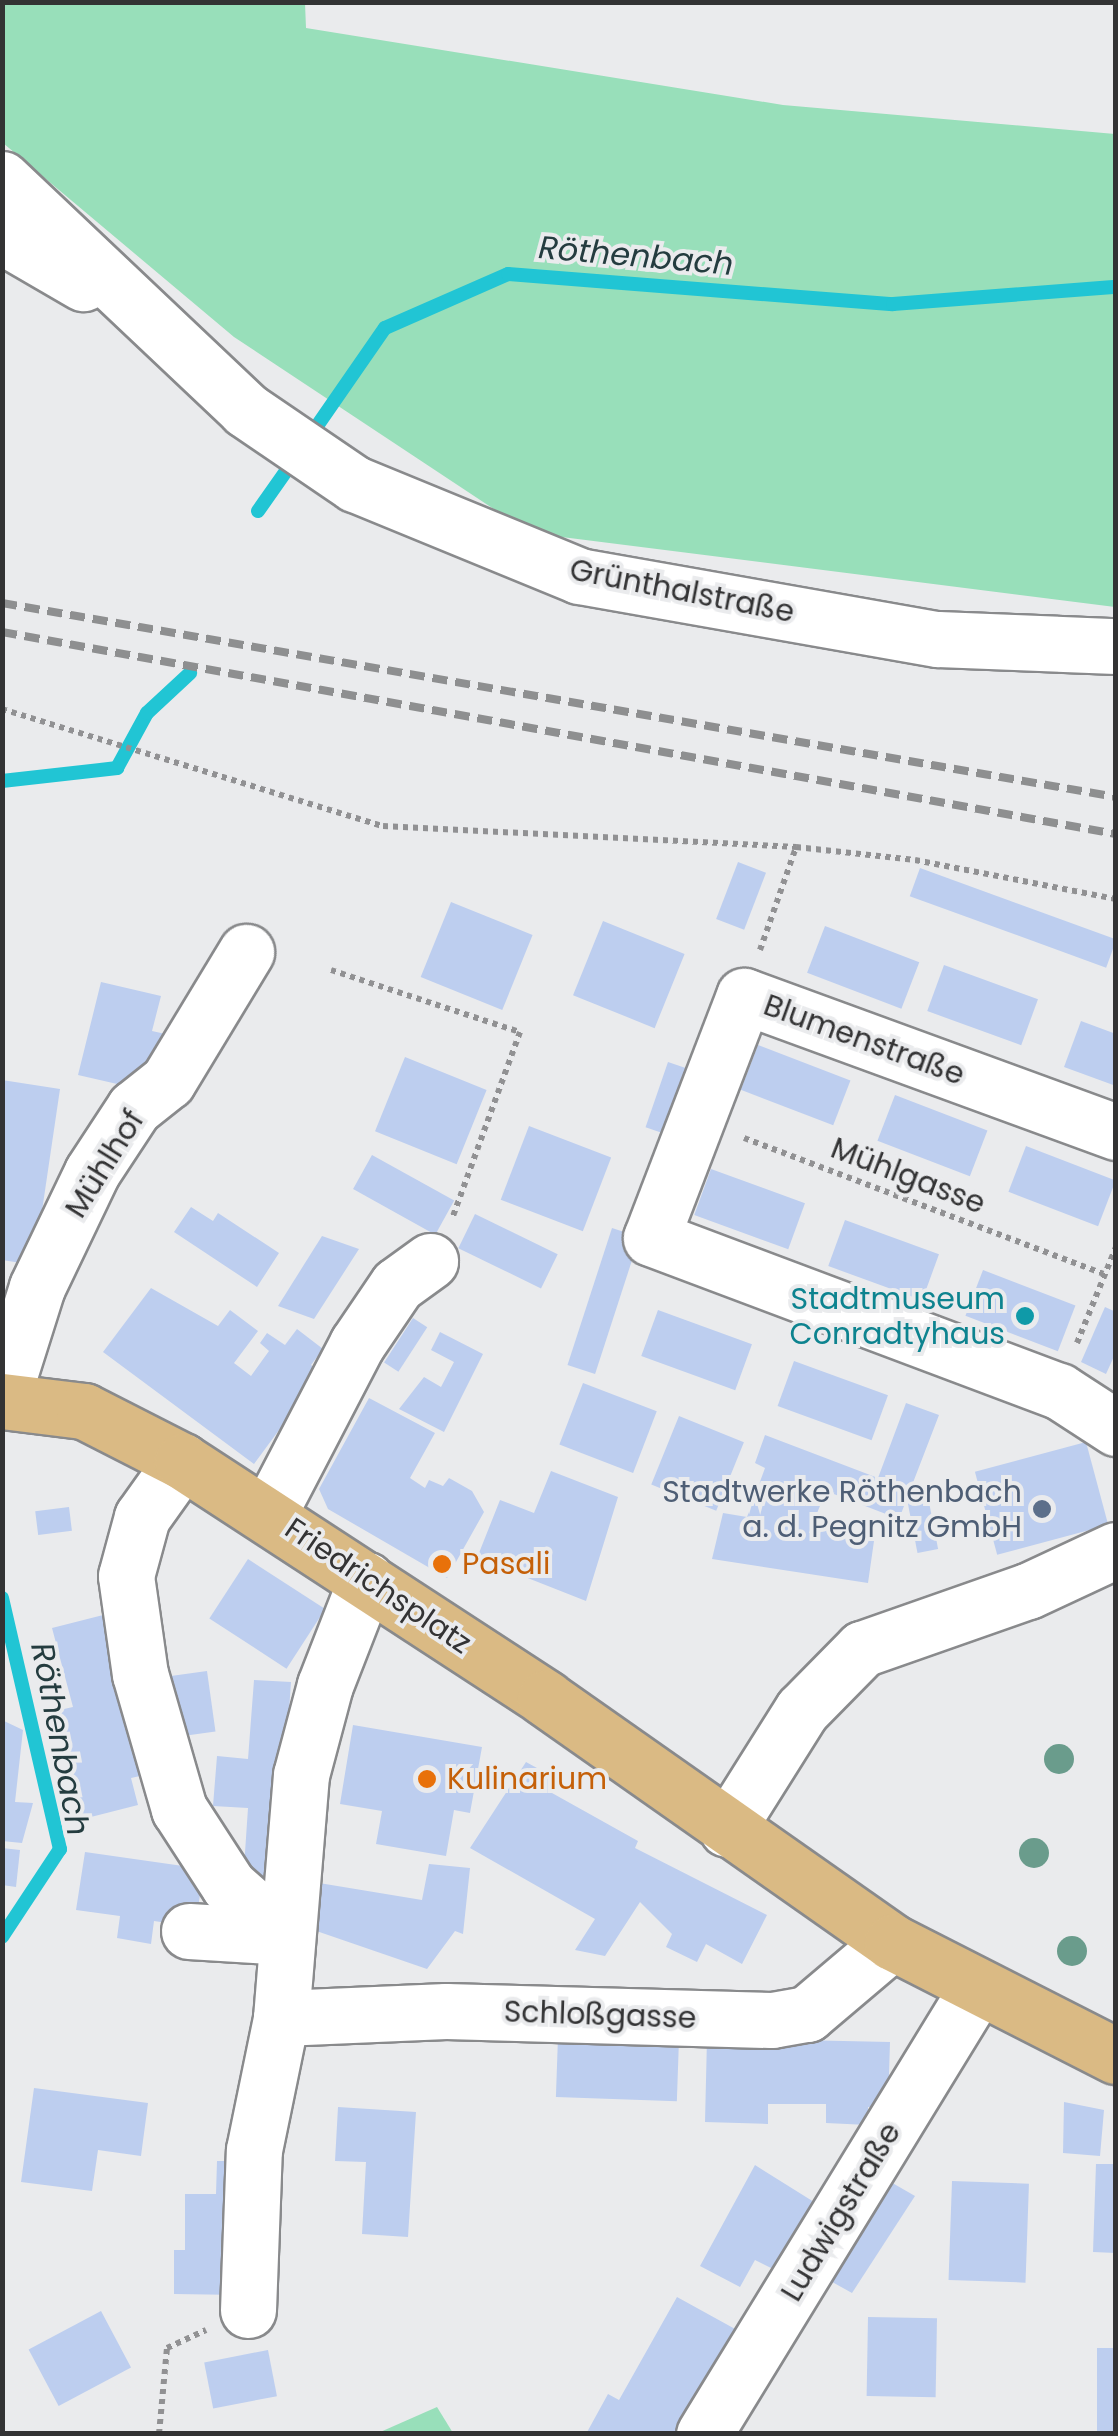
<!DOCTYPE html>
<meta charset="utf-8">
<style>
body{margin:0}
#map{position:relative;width:1118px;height:2436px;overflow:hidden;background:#eaebed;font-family:Poppins,sans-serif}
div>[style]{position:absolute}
.green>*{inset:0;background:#98dfba}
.stream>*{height:14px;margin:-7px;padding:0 7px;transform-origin:7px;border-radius:7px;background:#21c5d4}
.building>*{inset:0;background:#bdceef;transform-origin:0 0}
.path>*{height:6px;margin-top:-3px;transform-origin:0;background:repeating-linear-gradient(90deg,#919193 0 5px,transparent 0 10px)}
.roads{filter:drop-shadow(2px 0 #898a8c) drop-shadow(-2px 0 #898a8c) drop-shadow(0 2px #898a8c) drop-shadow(0 -2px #898a8c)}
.minor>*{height:55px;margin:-27.5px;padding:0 27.5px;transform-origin:27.5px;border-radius:27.5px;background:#fff}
.major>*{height:55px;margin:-27.5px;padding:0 27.5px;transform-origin:27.5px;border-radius:27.5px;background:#daba84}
.rail>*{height:8px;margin-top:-4px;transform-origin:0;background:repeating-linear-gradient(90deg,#8e8f90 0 15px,transparent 0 23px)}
.trees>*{width:30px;height:30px;margin:-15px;border-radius:50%;background:#6a9c8c}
.dots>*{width:28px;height:28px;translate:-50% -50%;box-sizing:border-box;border:5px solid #eaebed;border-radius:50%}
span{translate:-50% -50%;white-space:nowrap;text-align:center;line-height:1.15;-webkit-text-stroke:8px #eaebed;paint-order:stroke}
.street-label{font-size:30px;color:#333334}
.culture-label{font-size:30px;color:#0d838f}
.right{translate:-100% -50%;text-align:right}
.service-label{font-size:30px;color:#4e5e75}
.food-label{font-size:30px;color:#c56008}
.left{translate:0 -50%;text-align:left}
.water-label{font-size:32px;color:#243c3f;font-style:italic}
.frame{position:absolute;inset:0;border:5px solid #333334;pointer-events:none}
</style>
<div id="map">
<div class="green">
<i style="clip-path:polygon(2px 3px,305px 3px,306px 28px,783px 105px,1115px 134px,1115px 607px,530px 533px,234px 337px,3px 143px)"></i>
<i style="clip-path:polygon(437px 2407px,453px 2433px,378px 2433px)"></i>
</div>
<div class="stream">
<i style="left:308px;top:439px;width:135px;rotate:-55.3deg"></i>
<i style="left:385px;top:328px;width:134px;rotate:-23.7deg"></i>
<i style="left:508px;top:274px;width:386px;rotate:4.5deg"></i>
<i style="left:893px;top:304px;width:224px;rotate:-4.4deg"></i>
<i style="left:258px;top:511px;width:66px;rotate:-54.9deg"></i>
<i style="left:2px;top:781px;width:116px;rotate:-6.4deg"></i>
<i style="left:117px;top:768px;width:63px;rotate:-61.4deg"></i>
<i style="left:147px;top:713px;width:59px;rotate:-42.9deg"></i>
<i style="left:2px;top:1598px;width:258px;rotate:77deg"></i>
<i style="left:60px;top:1849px;width:105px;rotate:123.4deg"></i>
</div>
<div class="building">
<i style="left:738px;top:862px;width:30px;height:61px;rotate:21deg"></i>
<i style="left:920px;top:868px;width:209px;height:30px;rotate:20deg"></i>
<i style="left:451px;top:902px;width:88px;height:81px;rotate:22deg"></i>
<i style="left:603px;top:921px;width:88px;height:80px;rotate:22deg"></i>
<i style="left:825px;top:926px;width:101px;height:50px;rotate:21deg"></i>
<i style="left:944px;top:965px;width:100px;height:49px;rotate:20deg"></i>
<i style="clip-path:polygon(101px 982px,161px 996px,152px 1031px,170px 1035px,139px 1089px,78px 1075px)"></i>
<i style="clip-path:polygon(1081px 1021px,1116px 1034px,1116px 1086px,1064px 1067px)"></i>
<i style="left:758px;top:1045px;width:99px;height:48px;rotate:21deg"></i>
<i style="left:405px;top:1057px;width:88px;height:80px;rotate:22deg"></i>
<i style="left:668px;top:1062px;width:31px;height:69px;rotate:19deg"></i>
<i style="clip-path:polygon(2px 1080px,60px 1089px,34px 1265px,2px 1260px)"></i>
<i style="left:895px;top:1095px;width:99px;height:49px;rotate:21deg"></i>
<i style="left:529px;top:1126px;width:88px;height:79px;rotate:21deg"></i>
<i style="left:1026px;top:1146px;width:96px;height:49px;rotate:21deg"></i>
<i style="left:372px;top:1155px;width:94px;height:39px;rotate:29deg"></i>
<i style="left:711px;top:1169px;width:100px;height:49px;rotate:20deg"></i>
<i style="clip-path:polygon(191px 1207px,213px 1221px,218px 1213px,279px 1253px,257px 1287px,174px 1232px)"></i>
<i style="left:475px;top:1214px;width:92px;height:38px;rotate:26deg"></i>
<i style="left:845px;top:1220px;width:100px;height:49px;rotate:20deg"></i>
<i style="left:612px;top:1228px;width:29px;height:144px;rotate:18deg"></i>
<i style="clip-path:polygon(322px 1236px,359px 1249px,314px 1319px,278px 1306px)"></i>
<i style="left:983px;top:1270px;width:99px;height:49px;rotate:21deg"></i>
<i style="clip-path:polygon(151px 1288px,218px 1326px,230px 1310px,258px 1331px,234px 1363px,251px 1376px,269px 1351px,260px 1343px,267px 1333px,285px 1345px,297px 1329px,323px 1349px,311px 1365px,321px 1373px,254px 1464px,103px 1352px)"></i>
<i style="clip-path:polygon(1105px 1307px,1116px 1312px,1116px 1352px,1106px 1374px,1081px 1362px)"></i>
<i style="left:658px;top:1310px;width:100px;height:49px;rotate:20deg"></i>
<i style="left:413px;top:1318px;width:17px;height:53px;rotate:33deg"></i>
<i style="clip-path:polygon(440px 1332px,483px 1354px,444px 1432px,399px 1409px,424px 1377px,441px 1387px,454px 1362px,431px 1350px)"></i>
<i style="left:794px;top:1361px;width:100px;height:48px;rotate:20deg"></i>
<i style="left:583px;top:1383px;width:79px;height:66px;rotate:21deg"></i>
<i style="clip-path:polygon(369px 1398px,435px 1433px,410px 1478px,425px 1488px,429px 1480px,443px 1486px,449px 1478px,472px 1491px,484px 1512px,447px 1578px,328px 1509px,319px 1489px)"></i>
<i style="clip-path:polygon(906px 1403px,939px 1415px,899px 1519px,826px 1491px,809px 1533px,820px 1534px,822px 1523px,874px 1541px,868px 1583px,712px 1559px,723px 1513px,747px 1517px,765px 1468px,755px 1463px,765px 1435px,878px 1478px)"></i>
<i style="left:679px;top:1416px;width:70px;height:74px;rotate:22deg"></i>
<i style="left:1086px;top:1442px;width:86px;height:115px;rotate:75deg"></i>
<i style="clip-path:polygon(551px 1471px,618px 1497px,586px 1601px,477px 1558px,500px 1500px,534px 1513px)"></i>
<i style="left:928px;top:1497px;width:53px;height:21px;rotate:79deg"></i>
<i style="left:69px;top:1507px;width:24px;height:34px;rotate:83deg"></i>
<i style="left:248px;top:1559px;width:92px;height:71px;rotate:33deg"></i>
<i style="clip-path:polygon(115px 1612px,158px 1772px,131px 1778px,138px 1805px,83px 1819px,55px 1711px,73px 1707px,52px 1628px)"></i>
<i style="left:207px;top:1671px;width:61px;height:42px;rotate:82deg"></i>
<i style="clip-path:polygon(254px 1680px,291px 1682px,277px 1885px,243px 1882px,248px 1808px,213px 1806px,217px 1756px,248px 1759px)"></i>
<i style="clip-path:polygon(2px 1720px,23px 1730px,15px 1802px,33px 1803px,22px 1843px,2px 1841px)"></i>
<i style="clip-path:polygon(353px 1725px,482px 1747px,470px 1813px,454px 1810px,446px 1856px,376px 1844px,382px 1811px,340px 1804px)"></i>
<i style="clip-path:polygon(526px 1762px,559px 1780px,552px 1793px,638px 1841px,635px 1848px,767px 1915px,742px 1964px,706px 1944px,697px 1962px,666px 1947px,672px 1934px,640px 1902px,605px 1956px,575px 1950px,595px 1919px,470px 1848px)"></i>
<i style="clip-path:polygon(2px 1848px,20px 1850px,16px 1887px,2px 1885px)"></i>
<i style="clip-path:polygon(85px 1852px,204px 1869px,195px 1927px,154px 1921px,151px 1944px,117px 1938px,120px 1916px,76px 1910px)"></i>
<i style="clip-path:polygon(429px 1864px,470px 1868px,463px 1934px,455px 1931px,427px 1969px,299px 1925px,307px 1881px,422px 1900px)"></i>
<i style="left:558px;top:2037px;width:121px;height:60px;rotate:2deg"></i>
<i style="clip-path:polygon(707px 2038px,890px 2042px,888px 2107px,868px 2107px,868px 2125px,826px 2123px,826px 2104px,768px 2104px,768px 2124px,705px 2122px)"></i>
<i style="clip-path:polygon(34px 2088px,148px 2103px,141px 2156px,98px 2150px,92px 2191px,21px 2182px)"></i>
<i style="clip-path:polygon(1064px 2102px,1104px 2110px,1100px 2156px,1063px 2153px)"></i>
<i style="clip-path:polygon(338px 2107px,416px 2112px,408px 2237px,362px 2234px,366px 2162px,335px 2161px)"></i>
<i style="clip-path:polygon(217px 2161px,241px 2161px,241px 2295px,174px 2294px,174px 2250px,185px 2250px,185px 2194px,216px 2194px)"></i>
<i style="clip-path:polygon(1096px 2164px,1116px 2164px,1116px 2253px,1093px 2252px)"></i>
<i style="clip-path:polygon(755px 2165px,822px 2207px,785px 2275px,755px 2260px,740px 2287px,700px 2266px)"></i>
<i style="clip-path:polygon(882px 2177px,915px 2196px,852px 2293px,825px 2278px)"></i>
<i style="left:952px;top:2181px;width:77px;height:99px;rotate:2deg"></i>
<i style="clip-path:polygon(677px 2297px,746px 2335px,691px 2434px,586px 2434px,608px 2394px,619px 2400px)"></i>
<i style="left:101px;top:2311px;width:64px;height:82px;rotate:62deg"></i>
<i style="left:868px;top:2317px;width:69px;height:79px;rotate:1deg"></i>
<i style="left:1097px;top:2348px;width:19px;height:86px"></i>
<i style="left:268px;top:2350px;width:47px;height:65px;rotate:79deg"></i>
</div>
<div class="path">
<i style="left:2px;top:709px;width:399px;rotate:17.1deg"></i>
<i style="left:383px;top:826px;width:414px;rotate:2.9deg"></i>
<i style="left:796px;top:847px;width:120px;rotate:6.2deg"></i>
<i style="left:915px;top:860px;width:205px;rotate:11deg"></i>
<i style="left:760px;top:950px;width:109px;rotate:-70.7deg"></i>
<i style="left:331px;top:970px;width:199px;rotate:18.2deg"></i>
<i style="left:520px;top:1032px;width:199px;rotate:110deg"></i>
<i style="left:744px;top:1138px;width:384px;rotate:20.7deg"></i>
<i style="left:1077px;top:1343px;width:104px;rotate:-67.9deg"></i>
<i style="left:159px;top:2434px;width:86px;rotate:-84.7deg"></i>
<i style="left:167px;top:2348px;width:43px;rotate:-24.8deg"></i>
</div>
<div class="roads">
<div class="minor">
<i style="left:2px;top:179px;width:336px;rotate:43.4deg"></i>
<i style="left:246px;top:410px;width:132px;rotate:34.2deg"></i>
<i style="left:355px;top:484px;width:242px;rotate:22.3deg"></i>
<i style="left:579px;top:576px;width:364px;rotate:10deg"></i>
<i style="left:938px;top:639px;width:178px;rotate:2.3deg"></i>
<i style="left:2px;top:236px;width:94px;rotate:30.1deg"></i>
<i style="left:1116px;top:1132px;width:396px;rotate:-159.9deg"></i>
<i style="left:744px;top:996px;width:259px;rotate:111deg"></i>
<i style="left:651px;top:1238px;width:436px;rotate:20.6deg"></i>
<i style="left:1059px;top:1391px;width:68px;rotate:33deg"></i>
<i style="left:2px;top:1398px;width:116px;rotate:-72.5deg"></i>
<i style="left:37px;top:1287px;width:127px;rotate:-64.4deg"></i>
<i style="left:92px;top:1172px;width:77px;rotate:-56.7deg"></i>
<i style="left:134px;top:1108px;width:43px;rotate:-38.5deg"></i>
<i style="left:168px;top:1081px;width:151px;rotate:-58.8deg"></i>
<i style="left:182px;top:1461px;width:69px;rotate:125.5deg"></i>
<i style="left:142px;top:1517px;width:61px;rotate:105.2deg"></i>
<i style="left:126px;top:1576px;width:99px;rotate:81.9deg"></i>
<i style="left:140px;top:1674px;width:141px;rotate:73.9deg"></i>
<i style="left:179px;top:1809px;width:92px;rotate:57deg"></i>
<i style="left:229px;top:1886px;width:77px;rotate:41.3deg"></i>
<i style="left:269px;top:1513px;width:191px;rotate:-62.5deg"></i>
<i style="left:357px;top:1344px;width:71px;rotate:-55.9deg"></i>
<i style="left:397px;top:1285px;width:41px;rotate:-36deg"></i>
<i style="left:727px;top:1829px;width:141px;rotate:-57.8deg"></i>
<i style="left:802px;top:1710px;width:86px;rotate:-45.5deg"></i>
<i style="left:862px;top:1649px;width:176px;rotate:-19.3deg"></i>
<i style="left:1028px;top:1591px;width:97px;rotate:-25deg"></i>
<i style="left:189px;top:1931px;width:98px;rotate:3.5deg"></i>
<i style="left:281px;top:2018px;width:165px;rotate:-2.4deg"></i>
<i style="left:446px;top:2011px;width:326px;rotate:1.6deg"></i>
<i style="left:772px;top:2020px;width:36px;rotate:-10deg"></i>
<i style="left:807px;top:2014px;width:111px;rotate:-40.3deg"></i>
<i style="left:248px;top:2310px;width:160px;rotate:-87.9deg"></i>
<i style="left:254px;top:2150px;width:135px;rotate:-78.4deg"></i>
<i style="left:281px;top:2018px;width:244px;rotate:-85.3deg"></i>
<i style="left:301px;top:1775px;width:93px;rotate:-75.1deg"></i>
<i style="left:325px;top:1685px;width:113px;rotate:-68.7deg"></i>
<i style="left:704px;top:2434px;width:521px;rotate:-58.51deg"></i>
</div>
<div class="major">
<i style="left:2px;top:1401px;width:83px;rotate:7deg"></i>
<i style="left:84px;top:1411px;width:110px;rotate:27deg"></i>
<i style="left:182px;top:1461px;width:434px;rotate:33.1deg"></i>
<i style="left:545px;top:1698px;width:424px;rotate:35.1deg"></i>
<i style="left:892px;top:1942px;width:251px;rotate:27deg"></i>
</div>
</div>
<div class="rail">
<i style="left:2px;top:603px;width:1131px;rotate:9.88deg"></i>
<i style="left:2px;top:632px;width:1132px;rotate:10.28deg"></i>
</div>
<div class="trees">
<i style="left:1059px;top:1759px"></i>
<i style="left:1034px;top:1853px"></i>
<i style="left:1072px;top:1951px"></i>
</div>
<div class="dots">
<i style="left:1025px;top:1316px;background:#0f9aa8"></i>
<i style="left:1042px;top:1509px;background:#5c6f8a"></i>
<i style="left:442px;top:1564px;background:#e8710a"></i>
<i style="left:427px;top:1779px;background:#e8710a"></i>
</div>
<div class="street-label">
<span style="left:682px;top:591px;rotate:11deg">Grünthalstraße</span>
<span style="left:864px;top:1040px;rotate:20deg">Blumenstraße</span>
<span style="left:105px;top:1164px;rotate:-58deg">Mühlhof</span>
<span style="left:908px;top:1176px;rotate:21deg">Mühlgasse</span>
<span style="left:378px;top:1586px;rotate:34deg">Friedrichsplatz</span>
<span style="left:600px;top:2015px;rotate:2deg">Schloßgasse</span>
<span style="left:841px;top:2212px;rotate:-59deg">Ludwigstraße</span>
</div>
<div class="culture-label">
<span class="right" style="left:1005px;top:1316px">Stadtmuseum<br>Conradtyhaus</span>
</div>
<div class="service-label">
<span class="right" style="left:1022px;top:1509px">Stadtwerke Röthenbach<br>a. d. Pegnitz GmbH</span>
</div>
<div class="food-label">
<span class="left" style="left:462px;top:1564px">Pasali</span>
<span class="left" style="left:447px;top:1779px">Kulinarium</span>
</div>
<div class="water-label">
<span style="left:636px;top:256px;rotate:5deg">Röthenbach</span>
<span style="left:60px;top:1739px;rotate:79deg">Röthenbach</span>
</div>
<div class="frame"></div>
</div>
